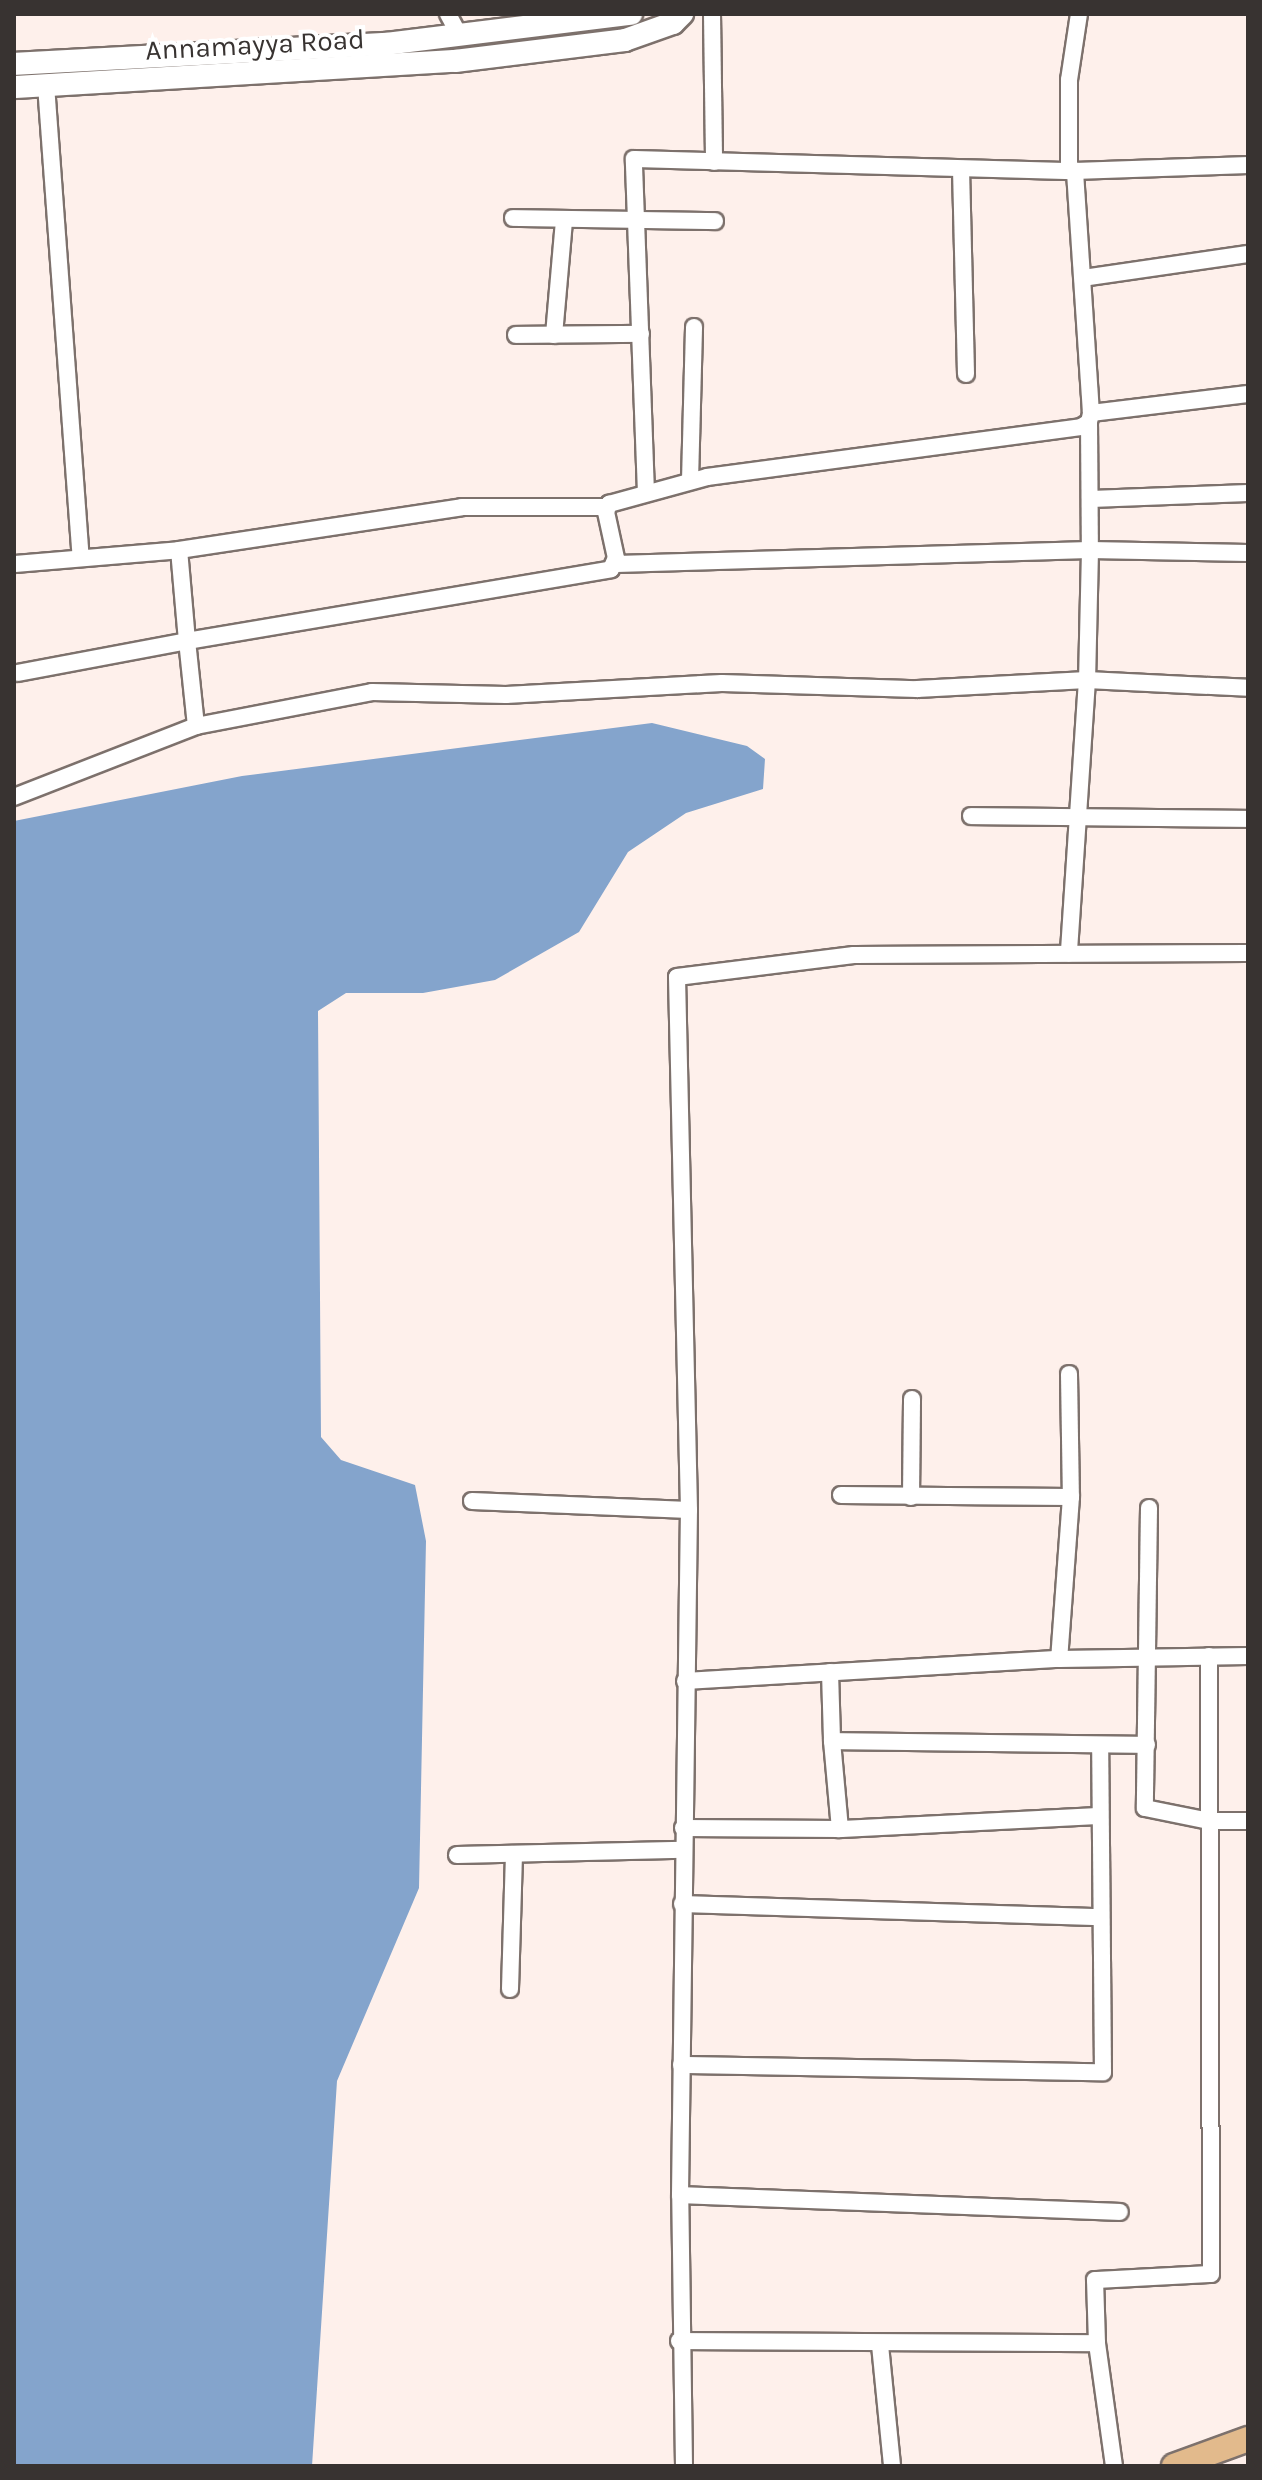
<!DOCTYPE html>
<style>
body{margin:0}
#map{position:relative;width:1262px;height:2480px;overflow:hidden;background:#fef0eb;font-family:Karla,sans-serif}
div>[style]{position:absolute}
.water>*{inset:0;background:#84a4cc}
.roads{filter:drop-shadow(2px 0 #7d716c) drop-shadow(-2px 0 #7d716c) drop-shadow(0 2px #7d716c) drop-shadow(0 -2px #7d716c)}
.street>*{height:16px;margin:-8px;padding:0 8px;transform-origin:8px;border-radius:8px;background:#fff}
.secondary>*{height:22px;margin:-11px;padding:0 11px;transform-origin:11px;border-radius:11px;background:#fff}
.primary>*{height:24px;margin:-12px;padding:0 12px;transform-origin:12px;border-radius:12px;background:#e2ba8c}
span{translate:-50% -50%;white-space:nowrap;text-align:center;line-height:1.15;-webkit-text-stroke:8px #fff;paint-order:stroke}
.street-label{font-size:28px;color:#383331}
.frame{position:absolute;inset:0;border:16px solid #383331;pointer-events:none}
</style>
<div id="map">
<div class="water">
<i style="clip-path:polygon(652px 723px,747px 746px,765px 759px,763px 789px,686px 813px,628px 852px,579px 932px,495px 980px,423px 993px,346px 993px,318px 1011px,321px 1437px,341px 1460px,415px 1485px,426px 1541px,419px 1888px,337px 2081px,312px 2466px,14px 2466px,14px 821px,242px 776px)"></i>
</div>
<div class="roads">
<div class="street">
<i style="left:448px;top:14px;width:21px;rotate:62deg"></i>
<i style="left:712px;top:14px;width:148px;rotate:89.2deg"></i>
<i style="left:46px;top:85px;width:474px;rotate:85.8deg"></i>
<i style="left:961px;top:169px;width:205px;rotate:88.6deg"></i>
<i style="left:1069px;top:171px;width:91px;rotate:-90deg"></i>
<i style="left:1069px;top:80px;width:67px;rotate:-81.4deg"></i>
<i style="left:513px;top:218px;width:202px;rotate:0.9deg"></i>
<i style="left:1083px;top:278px;width:167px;rotate:-8.3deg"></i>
<i style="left:516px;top:335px;width:125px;rotate:-0.5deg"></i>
<i style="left:554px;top:335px;width:115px;rotate:-85deg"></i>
<i style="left:1091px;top:413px;width:158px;rotate:-6.9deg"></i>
<i style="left:1089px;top:422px;width:128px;rotate:89.6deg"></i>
<i style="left:1090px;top:550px;width:158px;rotate:1.1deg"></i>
<i style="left:690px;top:481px;width:154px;rotate:-88.5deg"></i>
<i style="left:646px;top:493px;width:334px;rotate:-92.1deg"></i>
<i style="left:634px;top:159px;width:441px;rotate:1.6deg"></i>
<i style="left:1091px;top:499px;width:157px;rotate:-2.2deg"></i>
<i style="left:14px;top:564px;width:166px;rotate:-4.8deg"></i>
<i style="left:179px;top:550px;width:286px;rotate:-8.6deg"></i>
<i style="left:462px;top:507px;width:145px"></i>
<i style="left:616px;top:564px;width:474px;rotate:-1.7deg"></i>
<i style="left:1090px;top:550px;width:130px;rotate:91.3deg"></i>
<i style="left:1087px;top:680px;width:274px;rotate:93.8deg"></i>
<i style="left:18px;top:673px;width:172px;rotate:-10.7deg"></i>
<i style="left:187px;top:641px;width:91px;rotate:-95deg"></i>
<i style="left:196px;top:726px;width:179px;rotate:-10.9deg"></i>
<i style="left:372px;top:692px;width:134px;rotate:1.3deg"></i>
<i style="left:506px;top:695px;width:216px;rotate:-3.2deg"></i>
<i style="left:722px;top:683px;width:195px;rotate:1.8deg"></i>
<i style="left:917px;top:689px;width:170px;rotate:-3deg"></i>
<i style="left:1087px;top:680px;width:161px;rotate:2.8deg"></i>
<i style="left:14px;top:797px;width:195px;rotate:-21.3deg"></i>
<i style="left:196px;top:726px;width:85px;rotate:-96deg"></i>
<i style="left:187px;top:641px;width:430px;rotate:-9.6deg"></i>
<i style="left:611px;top:569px;width:12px;rotate:-66deg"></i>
<i style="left:616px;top:558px;width:47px;rotate:-102.3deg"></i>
<i style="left:606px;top:512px;width:9px;rotate:-69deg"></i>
<i style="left:609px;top:504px;width:102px;rotate:-15.4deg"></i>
<i style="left:707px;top:477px;width:377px;rotate:-7.6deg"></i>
<i style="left:1081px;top:427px;width:9px;rotate:-32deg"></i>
<i style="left:1089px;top:422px;width:9px;rotate:-77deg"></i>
<i style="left:1091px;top:413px;width:243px;rotate:-93.8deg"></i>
<i style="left:1075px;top:171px;width:173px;rotate:-2deg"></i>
<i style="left:971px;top:816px;width:277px;rotate:0.6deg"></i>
<i style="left:1069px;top:1374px;width:123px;rotate:89.1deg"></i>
<i style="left:841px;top:1495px;width:230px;rotate:0.5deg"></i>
<i style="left:1071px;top:1497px;width:162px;rotate:94.2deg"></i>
<i style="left:911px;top:1497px;width:98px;rotate:-89.4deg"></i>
<i style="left:472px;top:1501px;width:217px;rotate:2.4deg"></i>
<i style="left:1149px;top:1508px;width:300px;rotate:90.8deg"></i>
<i style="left:1145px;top:1808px;width:65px;rotate:11.5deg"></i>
<i style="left:1209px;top:1821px;width:39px"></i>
<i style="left:830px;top:1672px;width:69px;rotate:88.3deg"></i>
<i style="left:832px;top:1741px;width:315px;rotate:0.7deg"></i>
<i style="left:685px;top:1681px;width:375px;rotate:-3.4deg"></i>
<i style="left:1059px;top:1659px;width:189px;rotate:-0.9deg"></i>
<i style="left:683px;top:1828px;width:157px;rotate:0.4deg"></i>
<i style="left:840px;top:1829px;width:88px;rotate:-95.2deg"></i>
<i style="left:840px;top:1829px;width:260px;rotate:-2.9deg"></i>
<i style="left:457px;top:1855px;width:226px;rotate:-1.3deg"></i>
<i style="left:682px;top:1904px;width:419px;rotate:1.8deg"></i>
<i style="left:510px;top:1989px;width:135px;rotate:-88.3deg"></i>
<i style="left:681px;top:2065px;width:422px;rotate:1deg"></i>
<i style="left:1103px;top:2072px;width:325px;rotate:-90.5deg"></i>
<i style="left:680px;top:2195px;width:440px;rotate:2.2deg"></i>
<i style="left:679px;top:2341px;width:418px;rotate:0.3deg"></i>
<i style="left:880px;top:2345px;width:122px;rotate:84.3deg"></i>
<i style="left:684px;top:2466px;width:271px;rotate:-90.8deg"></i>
<i style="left:680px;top:2195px;width:685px;rotate:-89.25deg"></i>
<i style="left:689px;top:1510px;width:533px;rotate:-91.29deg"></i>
<i style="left:677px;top:977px;width:178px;rotate:-7.1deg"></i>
<i style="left:854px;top:955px;width:394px;rotate:-0.3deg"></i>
<i style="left:1114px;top:2466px;width:124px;rotate:-97.9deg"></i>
<i style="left:1097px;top:2343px;width:63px;rotate:-91.8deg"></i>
<i style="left:1095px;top:2280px;width:116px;rotate:-3deg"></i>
<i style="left:1211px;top:2274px;width:618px;rotate:-90.19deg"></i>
</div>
<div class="secondary">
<i style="left:14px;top:64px;width:372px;rotate:-3.1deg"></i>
<i style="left:385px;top:44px;width:248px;rotate:-7deg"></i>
<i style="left:14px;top:87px;width:442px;rotate:-3.4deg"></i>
<i style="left:455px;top:61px;width:171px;rotate:-7deg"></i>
<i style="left:625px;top:40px;width:51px;rotate:-19.5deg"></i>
<i style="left:673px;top:23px;width:13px;rotate:-45deg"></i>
</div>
<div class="primary">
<i style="left:1174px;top:2466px;width:79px;rotate:-20deg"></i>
</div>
</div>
<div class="street-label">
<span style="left:255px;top:45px;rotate:-3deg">Annamayya Road</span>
</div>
<div class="frame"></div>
</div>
